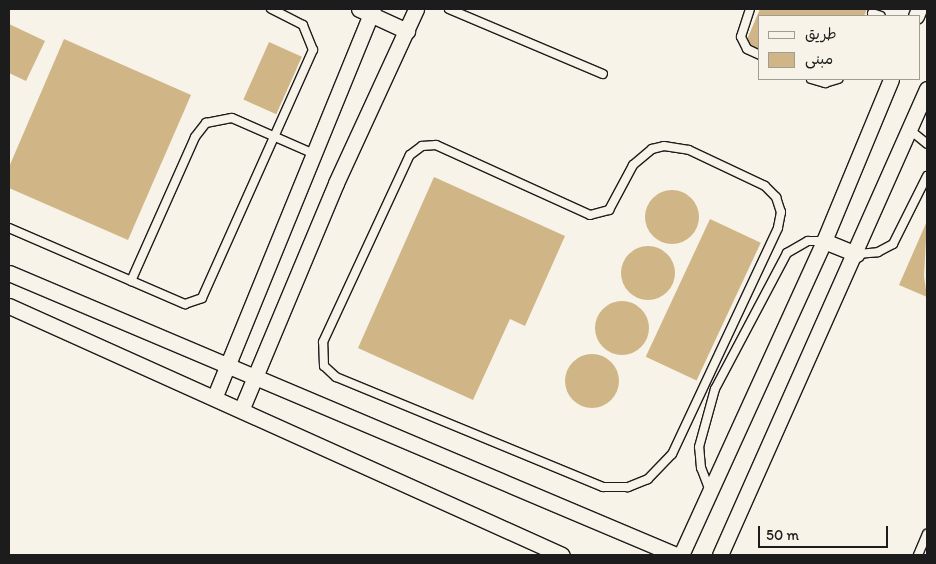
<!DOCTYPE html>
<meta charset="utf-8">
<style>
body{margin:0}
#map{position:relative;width:936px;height:564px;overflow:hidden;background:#f7f3e8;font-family:Itim,"Playpen Sans Arabic",sans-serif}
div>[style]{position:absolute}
.building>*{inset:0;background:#d0b586;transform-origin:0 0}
.round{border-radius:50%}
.roads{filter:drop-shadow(1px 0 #1c1c1c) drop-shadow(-1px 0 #1c1c1c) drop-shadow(0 1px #1c1c1c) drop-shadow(0 -1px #1c1c1c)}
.service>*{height:8px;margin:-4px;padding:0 4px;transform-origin:4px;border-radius:4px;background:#f7f3e8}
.minor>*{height:15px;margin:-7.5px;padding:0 7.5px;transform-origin:7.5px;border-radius:7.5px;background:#f7f3e8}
span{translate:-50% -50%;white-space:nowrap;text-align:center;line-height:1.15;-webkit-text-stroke:4px #f7f3e8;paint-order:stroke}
.frame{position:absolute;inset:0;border:10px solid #1c1c1c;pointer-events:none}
.legend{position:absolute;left:758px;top:15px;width:162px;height:65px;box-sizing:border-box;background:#f7f3e8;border:1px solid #9f9d96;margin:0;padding:6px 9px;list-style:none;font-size:15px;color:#1c1c1c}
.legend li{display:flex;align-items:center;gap:10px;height:25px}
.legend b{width:25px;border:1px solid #9f9d96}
.scale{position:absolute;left:758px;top:526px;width:130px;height:22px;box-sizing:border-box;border:2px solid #1c1c1c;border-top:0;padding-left:6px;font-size:15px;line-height:18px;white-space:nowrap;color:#1c1c1c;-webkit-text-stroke:4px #f7f3e8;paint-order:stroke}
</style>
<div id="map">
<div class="building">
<i style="clip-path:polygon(760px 9px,867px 9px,864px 16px,760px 16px,760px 51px,745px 44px)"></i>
<i style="clip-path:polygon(9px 24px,45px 41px,26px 81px,9px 73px)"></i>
<i style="clip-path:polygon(64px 39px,191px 95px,128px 240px,9px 188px,9px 167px)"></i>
<i style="left:269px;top:42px;width:36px;height:63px;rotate:24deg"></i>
<i style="clip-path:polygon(434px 177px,565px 236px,525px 326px,510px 319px,473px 400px,358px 348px)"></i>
<i class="round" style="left:645px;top:190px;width:54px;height:54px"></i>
<i style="left:710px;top:219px;width:56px;height:152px;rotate:25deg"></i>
<i style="clip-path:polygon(927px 221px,924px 276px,927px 297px,899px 285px)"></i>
<i class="round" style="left:621px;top:246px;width:54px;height:54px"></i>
<i class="round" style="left:595px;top:301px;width:54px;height:54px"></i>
<i class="round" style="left:565px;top:354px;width:54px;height:54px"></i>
</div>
<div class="roads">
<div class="service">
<i style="left:449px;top:9px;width:167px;rotate:22.9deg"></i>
<i style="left:750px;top:9px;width:29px;rotate:108deg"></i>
<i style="left:741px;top:37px;width:13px;rotate:63deg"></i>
<i style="left:747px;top:49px;width:14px;rotate:25deg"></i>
<i style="left:872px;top:13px;width:9px;rotate:18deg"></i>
<i style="left:811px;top:79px;width:15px;rotate:16deg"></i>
<i style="left:825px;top:83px;width:14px;rotate:-17deg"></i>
<i style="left:910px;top:130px;width:22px;rotate:39deg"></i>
<i style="left:436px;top:145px;width:169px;rotate:24.4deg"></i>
<i style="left:590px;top:215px;width:20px;rotate:-15deg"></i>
<i style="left:609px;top:210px;width:51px;rotate:-61.9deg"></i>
<i style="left:633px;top:165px;width:25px;rotate:-40deg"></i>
<i style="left:652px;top:149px;width:12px;rotate:-14deg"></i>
<i style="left:664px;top:146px;width:25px;rotate:9deg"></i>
<i style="left:689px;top:150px;width:84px;rotate:25.3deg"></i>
<i style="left:765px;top:186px;width:16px;rotate:45deg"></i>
<i style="left:776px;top:197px;width:16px;rotate:72deg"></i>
<i style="left:781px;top:212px;width:16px;rotate:101deg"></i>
<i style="left:778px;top:228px;width:250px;rotate:115.1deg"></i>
<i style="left:672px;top:454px;width:35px;rotate:134deg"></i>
<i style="left:648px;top:479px;width:22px;rotate:158deg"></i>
<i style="left:628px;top:487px;width:25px;rotate:180deg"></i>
<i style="left:603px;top:487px;width:289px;rotate:-157.6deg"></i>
<i style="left:336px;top:377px;width:16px;rotate:-137deg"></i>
<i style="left:324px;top:366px;width:24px;rotate:-92deg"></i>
<i style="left:323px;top:342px;width:206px;rotate:-65.1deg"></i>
<i style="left:410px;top:155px;width:15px;rotate:-37deg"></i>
<i style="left:422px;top:146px;width:14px;rotate:-4deg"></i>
<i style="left:9px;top:228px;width:192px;rotate:23.4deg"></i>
<i style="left:185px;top:304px;width:18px;rotate:-19deg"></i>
<i style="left:202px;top:298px;width:272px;rotate:-65.9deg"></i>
<i style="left:313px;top:50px;width:27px;rotate:-112deg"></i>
<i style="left:303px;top:25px;width:36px;rotate:-153deg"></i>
<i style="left:857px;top:254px;width:21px;rotate:-5deg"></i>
<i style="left:878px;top:252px;width:17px;rotate:-28deg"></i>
<i style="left:893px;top:244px;width:76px;rotate:-63.4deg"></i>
<i style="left:131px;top:281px;width:158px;rotate:-66deg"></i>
<i style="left:195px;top:137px;width:18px;rotate:-52deg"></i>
<i style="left:206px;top:123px;width:26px;rotate:-11deg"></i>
<i style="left:232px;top:118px;width:90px;rotate:23.7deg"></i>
<i style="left:710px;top:491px;width:25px;rotate:-111deg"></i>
<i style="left:701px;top:468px;width:21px;rotate:-95deg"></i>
<i style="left:699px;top:447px;width:60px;rotate:-74.6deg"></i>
<i style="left:715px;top:389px;width:154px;rotate:-62.1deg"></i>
<i style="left:787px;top:253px;width:24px;rotate:-30deg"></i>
<i style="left:808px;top:241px;width:16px"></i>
<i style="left:918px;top:555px;width:23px;rotate:-67deg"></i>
</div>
<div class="minor">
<i style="left:359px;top:9px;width:53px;rotate:24.6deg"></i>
<i style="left:916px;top:16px;width:8px;rotate:-67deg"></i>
<i style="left:824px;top:241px;width:35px;rotate:22deg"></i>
<i style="left:9px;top:273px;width:724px;rotate:22.92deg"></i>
<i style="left:9px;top:306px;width:606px;rotate:24.24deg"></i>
<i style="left:215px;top:396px;width:418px;rotate:-67.8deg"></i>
<i style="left:242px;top:408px;width:244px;rotate:-67.3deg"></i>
<i style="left:336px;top:183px;width:192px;rotate:-65.3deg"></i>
<i style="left:681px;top:555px;width:345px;rotate:-65.5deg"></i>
<i style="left:824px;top:241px;width:175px;rotate:-67.5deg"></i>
<i style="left:720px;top:555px;width:510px;rotate:-66.05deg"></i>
</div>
</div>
<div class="frame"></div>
<ul class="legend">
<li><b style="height:6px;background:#f7f3e8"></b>طريق</li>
<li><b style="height:14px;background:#d0b586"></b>مبنى</li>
</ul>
<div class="scale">50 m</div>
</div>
